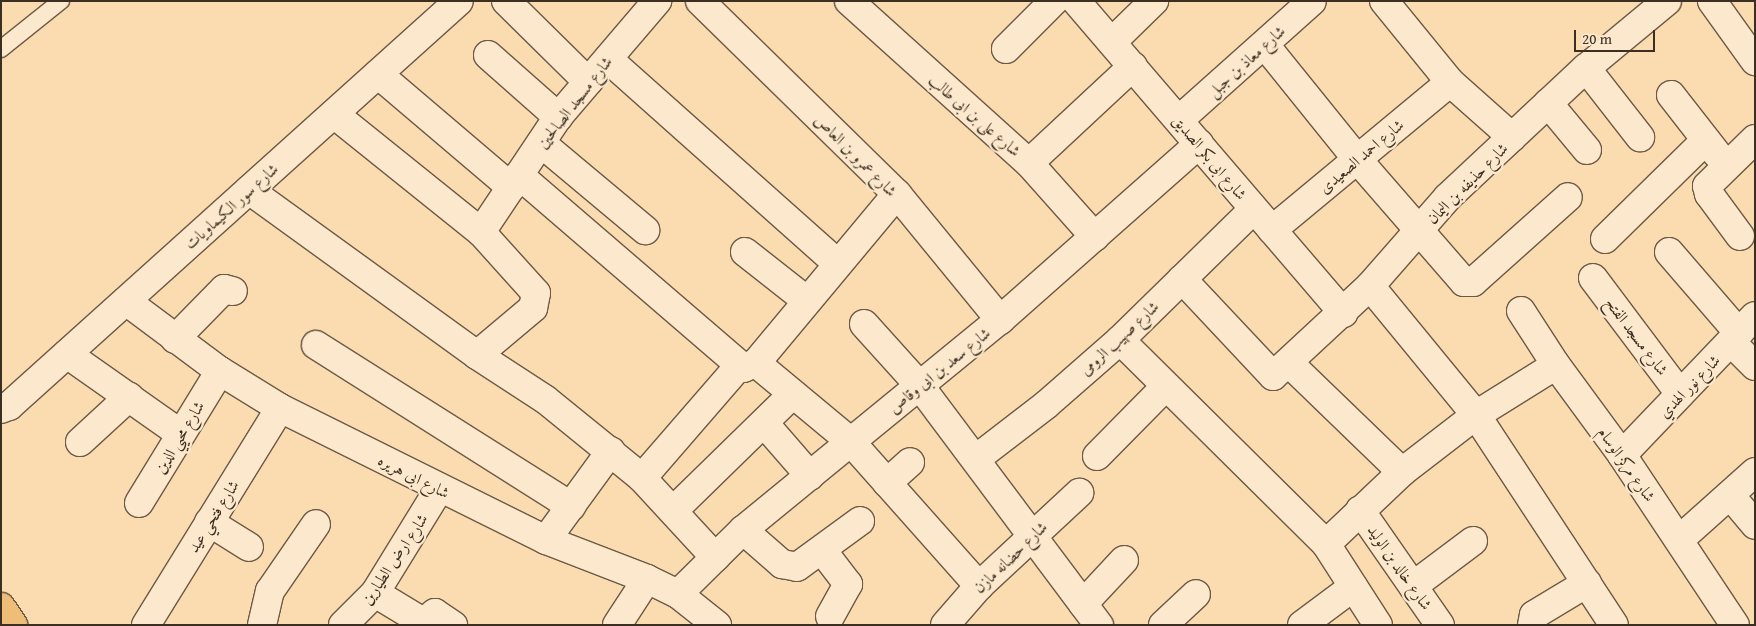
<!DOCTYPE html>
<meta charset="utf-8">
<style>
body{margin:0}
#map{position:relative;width:1756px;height:626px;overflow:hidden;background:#fbdcb0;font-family:"Gentium Book Plus",Amiri,serif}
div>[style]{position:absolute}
.roads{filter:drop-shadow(1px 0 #6c5a46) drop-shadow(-1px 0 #6c5a46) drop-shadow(0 1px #6c5a46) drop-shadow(0 -1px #6c5a46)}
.lane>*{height:16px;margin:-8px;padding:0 8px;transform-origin:8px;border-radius:8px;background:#fce8cc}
.street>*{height:28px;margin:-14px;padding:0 14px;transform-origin:14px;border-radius:14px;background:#fce8cc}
.primary>*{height:28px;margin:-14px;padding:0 14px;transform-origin:14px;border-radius:14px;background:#eebe78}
span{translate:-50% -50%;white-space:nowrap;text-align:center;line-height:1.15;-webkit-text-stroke:4.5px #fce8cc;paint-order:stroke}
.street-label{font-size:16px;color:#3c2f22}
.frame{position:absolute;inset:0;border:2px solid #3c2f22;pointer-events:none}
.scale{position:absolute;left:1574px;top:30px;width:81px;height:22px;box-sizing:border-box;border:2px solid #3c2f22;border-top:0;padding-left:6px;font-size:15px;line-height:18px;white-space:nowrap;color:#3c2f22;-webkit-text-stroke:4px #fce8cc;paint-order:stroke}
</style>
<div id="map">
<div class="roads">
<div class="lane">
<i style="left:1px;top:49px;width:77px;rotate:-38.7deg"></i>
</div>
<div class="street">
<i style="left:506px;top:1px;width:115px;rotate:44.6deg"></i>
<i style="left:700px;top:1px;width:276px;rotate:44.4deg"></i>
<i style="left:897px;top:194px;width:163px;rotate:50.7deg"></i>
<i style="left:849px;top:1px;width:242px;rotate:42deg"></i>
<i style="left:1029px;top:163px;width:99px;rotate:48.3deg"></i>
<i style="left:1076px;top:1px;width:411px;rotate:49.4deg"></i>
<i style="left:1384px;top:1px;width:104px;rotate:50.8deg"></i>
<i style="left:1450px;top:82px;width:83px;rotate:41.6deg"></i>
<i style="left:1712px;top:1px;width:74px;rotate:54.4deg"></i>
<i style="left:1112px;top:42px;width:59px;rotate:-44.3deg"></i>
<i style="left:1265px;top:45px;width:146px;rotate:51.1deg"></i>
<i style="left:1357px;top:159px;width:163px;rotate:49deg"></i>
<i style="left:1464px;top:282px;width:9px"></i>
<i style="left:1473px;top:282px;width:127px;rotate:-41.8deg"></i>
<i style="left:1006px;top:49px;width:68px;rotate:-45deg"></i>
<i style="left:488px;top:55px;width:94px;rotate:41.5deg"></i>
<i style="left:608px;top:59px;width:307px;rotate:41.7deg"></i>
<i style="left:1586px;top:68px;width:88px;rotate:52deg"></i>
<i style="left:378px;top:74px;width:175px;rotate:40.4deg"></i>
<i style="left:1671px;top:95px;width:75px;rotate:52.1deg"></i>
<i style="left:1548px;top:103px;width:61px;rotate:50.3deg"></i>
<i style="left:334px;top:114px;width:189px;rotate:38.8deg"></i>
<i style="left:481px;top:232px;width:82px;rotate:48deg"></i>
<i style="left:536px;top:293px;width:15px;rotate:101deg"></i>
<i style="left:533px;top:308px;width:73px;rotate:140deg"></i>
<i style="left:1179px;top:120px;width:178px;rotate:-41.8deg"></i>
<i style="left:541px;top:143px;width:136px;rotate:39.9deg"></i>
<i style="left:1029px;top:163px;width:142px;rotate:-43deg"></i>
<i style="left:519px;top:175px;width:296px;rotate:40.7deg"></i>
<i style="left:743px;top:368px;width:14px;rotate:-21deg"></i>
<i style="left:756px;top:363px;width:220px;rotate:-50.2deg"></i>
<i style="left:249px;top:190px;width:281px;rotate:35.9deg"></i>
<i style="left:477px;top:355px;width:82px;rotate:33.1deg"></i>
<i style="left:546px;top:400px;width:124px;rotate:39.1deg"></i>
<i style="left:642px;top:478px;width:108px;rotate:47.3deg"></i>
<i style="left:1272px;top:230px;width:231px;rotate:-39.7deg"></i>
<i style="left:481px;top:232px;width:138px;rotate:-56.2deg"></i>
<i style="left:558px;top:117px;width:153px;rotate:-49.5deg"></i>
<i style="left:1740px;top:236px;width:52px;rotate:-126.4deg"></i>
<i style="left:1709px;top:194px;width:8px;rotate:-104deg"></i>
<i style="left:1707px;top:186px;width:67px;rotate:-44.4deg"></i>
<i style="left:1605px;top:239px;width:141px;rotate:-44.4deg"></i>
<i style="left:745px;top:252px;width:78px;rotate:38.2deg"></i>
<i style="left:1669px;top:252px;width:107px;rotate:49.2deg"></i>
<i style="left:1593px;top:278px;width:145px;rotate:53.1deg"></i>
<i style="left:1182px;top:279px;width:133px;rotate:46.8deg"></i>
<i style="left:1273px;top:376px;width:132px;rotate:-42.9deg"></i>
<i style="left:1370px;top:286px;width:118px;rotate:-48.8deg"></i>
<i style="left:1448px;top:197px;width:189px;rotate:-43.1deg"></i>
<i style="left:1586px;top:68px;width:105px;rotate:-39.6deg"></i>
<i style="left:1370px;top:286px;width:167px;rotate:50.6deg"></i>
<i style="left:1476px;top:415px;width:251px;rotate:56.7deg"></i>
<i style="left:126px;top:301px;width:117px;rotate:36.7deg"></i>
<i style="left:220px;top:371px;width:70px;rotate:31.7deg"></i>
<i style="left:280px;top:408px;width:297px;rotate:26.4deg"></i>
<i style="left:546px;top:540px;width:108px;rotate:21.1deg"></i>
<i style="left:647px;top:579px;width:34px;rotate:26deg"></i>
<i style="left:678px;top:594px;width:50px;rotate:38.5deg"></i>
<i style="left:1521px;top:311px;width:64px;rotate:57.1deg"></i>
<i style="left:1556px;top:365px;width:112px;rotate:53.7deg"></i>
<i style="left:1622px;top:455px;width:204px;rotate:56.4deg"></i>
<i style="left:864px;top:324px;width:84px;rotate:47.9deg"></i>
<i style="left:920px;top:386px;width:299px;rotate:53.2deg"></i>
<i style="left:175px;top:339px;width:70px;rotate:-45.6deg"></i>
<i style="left:224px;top:289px;width:9px;rotate:13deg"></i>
<i style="left:1120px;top:340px;width:290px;rotate:44.7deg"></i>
<i style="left:1326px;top:544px;width:96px;rotate:57.3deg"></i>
<i style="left:1731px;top:342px;width:34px;rotate:45deg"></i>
<i style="left:316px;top:345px;width:302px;rotate:32.3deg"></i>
<i style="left:67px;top:354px;width:139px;rotate:35.1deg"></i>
<i style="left:756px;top:363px;width:124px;rotate:39.7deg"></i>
<i style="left:851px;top:442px;width:193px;rotate:48.4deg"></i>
<i style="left:1289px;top:363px;width:157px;rotate:44deg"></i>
<i style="left:1px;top:409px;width:9px;rotate:-21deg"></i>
<i style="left:9px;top:406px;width:605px;rotate:-41.99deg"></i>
<i style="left:764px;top:423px;width:70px;rotate:49deg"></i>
<i style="left:80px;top:442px;width:67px;rotate:-42.6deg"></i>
<i style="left:1622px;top:455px;width:192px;rotate:-46.3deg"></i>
<i style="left:1097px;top:456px;width:98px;rotate:-45.4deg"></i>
<i style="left:977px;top:458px;width:88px;rotate:-37.6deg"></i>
<i style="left:1047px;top:404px;width:97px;rotate:-41.2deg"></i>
<i style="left:1120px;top:340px;width:187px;rotate:-44.4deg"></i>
<i style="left:642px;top:478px;width:148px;rotate:-49.1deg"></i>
<i style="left:887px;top:483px;width:31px;rotate:-42deg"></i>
<i style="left:1730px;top:495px;width:39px;rotate:50deg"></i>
<i style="left:139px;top:503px;width:155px;rotate:-58.5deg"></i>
<i style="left:674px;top:510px;width:166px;rotate:-44.3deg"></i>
<i style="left:1360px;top:510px;width:140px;rotate:55.2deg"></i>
<i style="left:209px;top:522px;width:47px;rotate:32deg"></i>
<i style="left:743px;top:530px;width:52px;rotate:41.1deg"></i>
<i style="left:782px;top:564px;width:15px;rotate:11deg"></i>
<i style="left:797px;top:567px;width:78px;rotate:-36.1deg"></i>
<i style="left:546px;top:540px;width:110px;rotate:-53.9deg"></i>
<i style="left:1679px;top:540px;width:102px;rotate:-41.8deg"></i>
<i style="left:1326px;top:544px;width:105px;rotate:-43.5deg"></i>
<i style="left:1402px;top:472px;width:93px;rotate:-37.6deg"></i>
<i style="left:1476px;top:415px;width:94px;rotate:-32deg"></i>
<i style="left:822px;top:550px;width:43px;rotate:52.6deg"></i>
<i style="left:848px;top:584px;width:37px;rotate:119deg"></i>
<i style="left:1413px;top:586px;width:75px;rotate:-36.9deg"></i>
<i style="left:375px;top:593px;width:56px;rotate:31.1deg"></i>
<i style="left:678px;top:594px;width:91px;rotate:-44.6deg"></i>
<i style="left:743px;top:530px;width:332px;rotate:-39.3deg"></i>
<i style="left:1000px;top:320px;width:266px;rotate:-41.5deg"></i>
<i style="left:1083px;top:604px;width:60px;rotate:-47deg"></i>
<i style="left:146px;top:625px;width:255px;rotate:-58.3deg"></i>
<i style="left:262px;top:625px;width:35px;rotate:-77deg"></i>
<i style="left:270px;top:591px;width:81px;rotate:-55.5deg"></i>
<i style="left:343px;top:625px;width:45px;rotate:-45deg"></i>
<i style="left:375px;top:593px;width:122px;rotate:-58.4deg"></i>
<i style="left:420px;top:625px;width:19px;rotate:-39deg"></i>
<i style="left:435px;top:613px;width:22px;rotate:34deg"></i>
<i style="left:617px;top:625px;width:55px;rotate:-56.9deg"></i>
<i style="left:945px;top:625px;width:52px;rotate:-48.9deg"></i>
<i style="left:979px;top:586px;width:137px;rotate:-42.9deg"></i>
<i style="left:1163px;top:625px;width:45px;rotate:-43.2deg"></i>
<i style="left:1302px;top:625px;width:64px;rotate:-36.7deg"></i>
<i style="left:1532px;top:625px;width:10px;rotate:-79deg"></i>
<i style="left:1534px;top:615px;width:62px;rotate:-31.1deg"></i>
</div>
<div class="primary">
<i style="left:1px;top:607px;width:22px;rotate:56deg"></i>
</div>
</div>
<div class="street-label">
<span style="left:1246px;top:61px;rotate:-42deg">شارع معاذ بن جبل</span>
<span style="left:574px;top:102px;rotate:-52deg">شارع مسجد الصالحين</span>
<span style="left:975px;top:115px;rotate:41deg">شارع على بن ابى طالب</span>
<span style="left:856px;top:155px;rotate:45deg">شارع عمرو بن العاص</span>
<span style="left:1361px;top:156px;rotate:-40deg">شارع احمد الصعيدى</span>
<span style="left:1210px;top:157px;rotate:50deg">شارع ابى بكر الصديق</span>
<span style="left:1467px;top:183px;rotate:-45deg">شارع حذيفه بن اليمان</span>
<span style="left:231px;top:206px;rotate:-42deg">شارع سور الكيماويات</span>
<span style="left:1637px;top:336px;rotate:53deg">شارع مسجد الفتح</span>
<span style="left:1119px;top:338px;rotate:-43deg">شارع صهيب الرومى</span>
<span style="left:939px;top:370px;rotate:-39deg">شارع سعد بن ابى وقاص</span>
<span style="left:1689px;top:386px;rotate:-46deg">شارع نور الهدي</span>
<span style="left:179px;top:437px;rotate:-59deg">شارع محيي الدين</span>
<span style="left:1627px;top:464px;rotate:55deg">شارع مركز الوسام</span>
<span style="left:414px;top:476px;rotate:27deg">شارع ابى هريره</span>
<span style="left:213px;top:516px;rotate:-58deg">شارع فتحي عيد</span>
<span style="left:1010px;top:557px;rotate:-44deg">شارع حضانه مازن</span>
<span style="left:394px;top:559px;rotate:-56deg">شارع ارض الطيارين</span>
<span style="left:1400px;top:567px;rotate:55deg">شارع خالد بن الوليد</span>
</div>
<div class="frame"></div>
<div class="scale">20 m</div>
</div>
